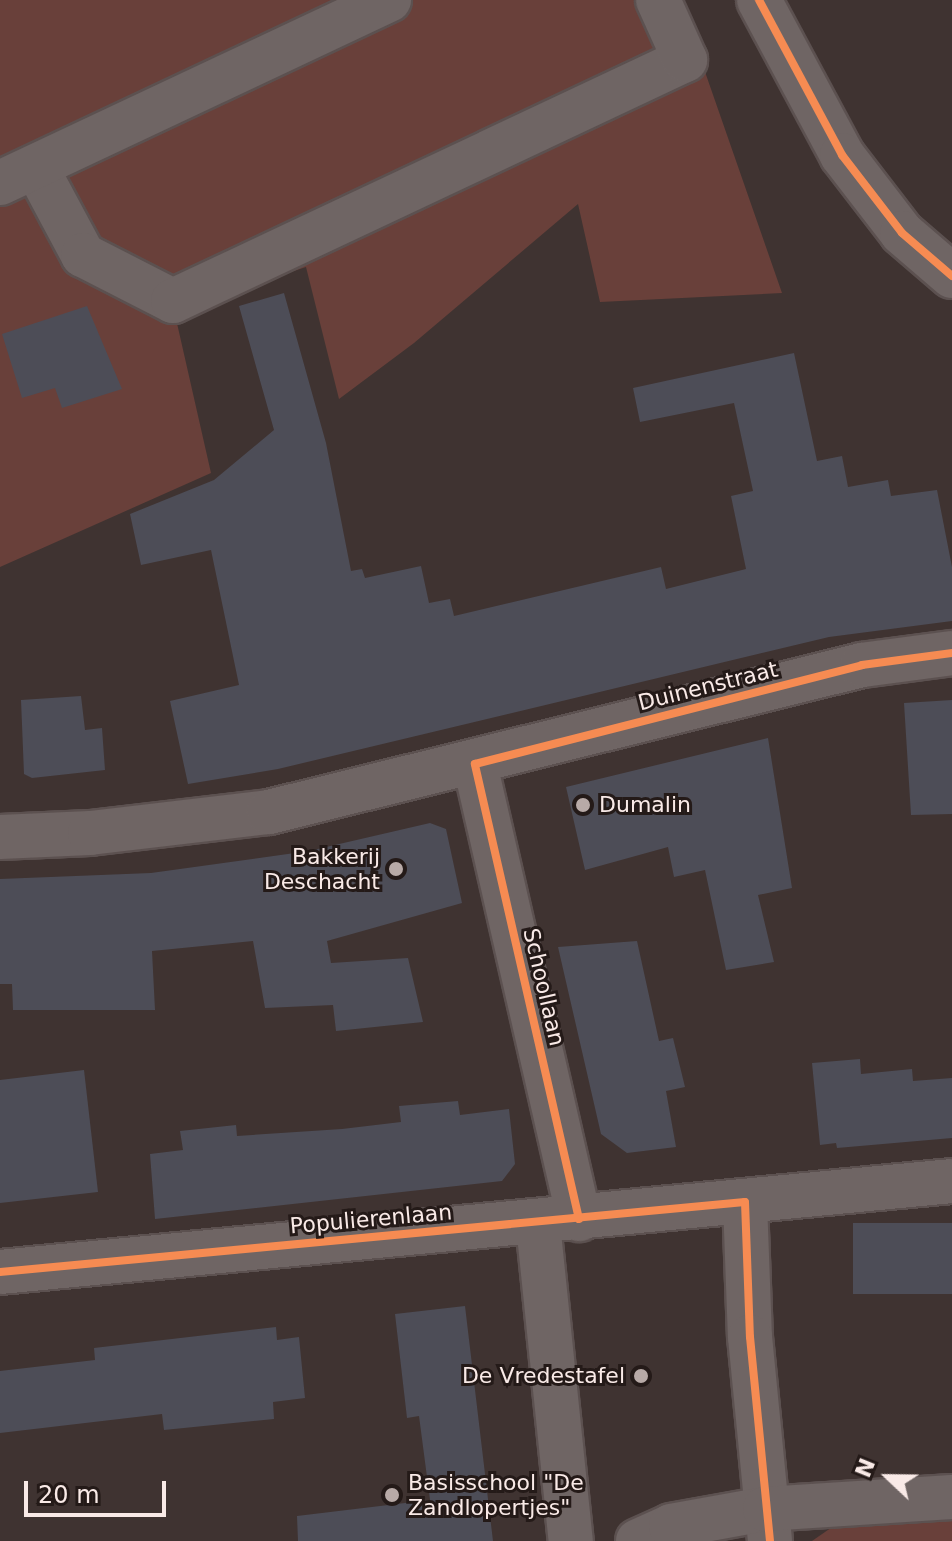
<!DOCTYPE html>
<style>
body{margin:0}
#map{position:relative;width:952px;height:1541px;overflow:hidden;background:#3f3331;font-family:"DejaVu Sans",sans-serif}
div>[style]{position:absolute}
.green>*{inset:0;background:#69403a}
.building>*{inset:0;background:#4d4d57;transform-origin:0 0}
.roads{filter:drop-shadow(2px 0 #5c5150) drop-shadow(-2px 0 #5c5150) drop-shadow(0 2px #5c5150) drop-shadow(0 -2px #5c5150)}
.minor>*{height:44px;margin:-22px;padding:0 22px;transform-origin:22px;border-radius:22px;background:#6f6564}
.cycleway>*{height:8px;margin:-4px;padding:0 4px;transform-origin:4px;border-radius:4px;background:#f68b52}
.dots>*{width:22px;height:22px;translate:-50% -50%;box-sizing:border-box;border:4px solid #241a18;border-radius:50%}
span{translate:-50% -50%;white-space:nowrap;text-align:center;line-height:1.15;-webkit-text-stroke:6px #241a18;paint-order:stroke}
.street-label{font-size:22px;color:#f9eae7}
.poi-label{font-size:22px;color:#f9eae7}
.left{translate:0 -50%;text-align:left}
.right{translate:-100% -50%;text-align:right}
.north{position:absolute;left:848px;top:1437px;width:80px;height:80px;-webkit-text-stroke:6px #241a18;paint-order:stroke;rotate:292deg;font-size:22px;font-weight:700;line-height:32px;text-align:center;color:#f9eae7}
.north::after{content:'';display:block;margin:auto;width:28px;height:36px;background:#f9eae7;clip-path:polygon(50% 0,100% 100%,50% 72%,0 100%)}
.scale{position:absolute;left:24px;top:1481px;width:142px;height:36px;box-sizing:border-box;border:4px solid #f9eae7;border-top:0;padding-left:10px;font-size:24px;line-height:28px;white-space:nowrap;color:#f9eae7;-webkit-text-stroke:6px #241a18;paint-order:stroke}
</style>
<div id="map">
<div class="green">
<i style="clip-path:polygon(0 0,680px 0,782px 293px,600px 302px,578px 204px,414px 343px,339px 399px,306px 267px,174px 310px,211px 473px,0 567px)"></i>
<i style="clip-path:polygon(952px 1513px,952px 1541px,812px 1541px,838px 1523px)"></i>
</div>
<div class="building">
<i style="clip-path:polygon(284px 293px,326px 443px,351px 571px,362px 569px,365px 578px,421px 566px,429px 603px,450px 599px,454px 616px,661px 567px,666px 589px,746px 569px,731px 496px,753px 491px,734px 403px,640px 422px,633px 388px,794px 353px,817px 461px,842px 456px,848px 487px,888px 480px,891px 496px,937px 490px,952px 567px,952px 621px,829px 637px,278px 769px,188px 784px,170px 701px,239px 685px,211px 550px,141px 565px,130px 514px,214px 480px,274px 430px,239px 306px)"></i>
<i style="clip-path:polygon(87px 306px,122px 389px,62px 408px,55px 388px,22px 398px,2px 334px)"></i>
<i style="clip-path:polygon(81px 696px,85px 730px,102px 728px,105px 770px,32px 778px,24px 774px,21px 700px)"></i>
<i style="clip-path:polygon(952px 700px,952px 814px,911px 815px,904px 703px)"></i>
<i style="clip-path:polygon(768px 738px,792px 888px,758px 895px,774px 962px,726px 970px,705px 870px,674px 877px,668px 847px,585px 870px,566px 787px)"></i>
<i style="clip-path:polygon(430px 823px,446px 829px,462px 903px,327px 941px,331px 963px,408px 958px,423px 1022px,336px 1031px,333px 1005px,265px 1008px,253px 941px,152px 951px,155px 1010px,13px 1010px,12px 984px,0 984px,0 879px,151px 873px,309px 851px)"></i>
<i style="clip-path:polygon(637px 941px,659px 1041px,673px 1038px,685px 1087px,666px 1091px,676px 1147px,627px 1153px,601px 1134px,558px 947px)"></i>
<i style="clip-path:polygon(860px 1059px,861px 1074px,912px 1069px,913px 1081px,952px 1078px,952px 1138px,837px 1148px,836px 1143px,820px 1145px,812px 1063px)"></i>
<i style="clip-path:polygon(84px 1070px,98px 1192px,0 1203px,0 1080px)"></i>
<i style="clip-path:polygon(458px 1101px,460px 1115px,509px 1109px,515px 1164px,502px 1181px,155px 1219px,150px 1154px,183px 1150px,180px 1131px,236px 1125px,237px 1136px,342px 1129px,401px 1122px,399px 1106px)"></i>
<i style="left:952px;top:1223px;width:71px;height:99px;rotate:90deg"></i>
<i style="clip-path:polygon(465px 1306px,493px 1541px,298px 1541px,297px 1516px,430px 1500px,419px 1416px,407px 1418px,395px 1314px)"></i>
<i style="clip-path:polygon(276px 1327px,277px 1340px,299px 1337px,305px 1398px,273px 1402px,274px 1419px,164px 1430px,162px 1414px,0 1433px,0 1371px,95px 1360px,94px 1348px)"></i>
</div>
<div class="roads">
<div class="minor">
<i style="left:759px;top:0;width:176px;rotate:61.8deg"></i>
<i style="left:842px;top:155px;width:98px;rotate:52.4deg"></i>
<i style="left:902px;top:233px;width:66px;rotate:40.7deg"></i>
<i style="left:36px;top:167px;width:100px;rotate:61.9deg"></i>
<i style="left:83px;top:255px;width:101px;rotate:27.1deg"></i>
<i style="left:173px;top:301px;width:566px;rotate:-25.21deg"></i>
<i style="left:685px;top:60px;width:66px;rotate:-114.2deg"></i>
<i style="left:0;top:183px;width:430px;rotate:-25.2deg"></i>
<i style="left:475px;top:764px;width:467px;rotate:77.1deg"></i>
<i style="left:0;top:837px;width:90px;rotate:-2.5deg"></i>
<i style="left:90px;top:833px;width:180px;rotate:-6.7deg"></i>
<i style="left:269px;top:812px;width:611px;rotate:-13.92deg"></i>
<i style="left:862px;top:665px;width:91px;rotate:-7.6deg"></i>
<i style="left:745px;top:1202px;width:135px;rotate:87.9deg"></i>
<i style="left:750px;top:1337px;width:205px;rotate:84.4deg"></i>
<i style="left:538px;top:1224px;width:319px;rotate:84.1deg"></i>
<i style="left:0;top:1272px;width:956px;rotate:-5.46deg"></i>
<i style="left:638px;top:1541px;width:36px;rotate:-24deg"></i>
<i style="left:671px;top:1526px;width:96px;rotate:-10.3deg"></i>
<i style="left:765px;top:1509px;width:187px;rotate:-3.7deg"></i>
</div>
</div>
<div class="cycleway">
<i style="left:759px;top:0;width:176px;rotate:61.8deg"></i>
<i style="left:842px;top:155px;width:98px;rotate:52.4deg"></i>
<i style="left:902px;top:233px;width:66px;rotate:40.7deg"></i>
<i style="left:579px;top:1219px;width:467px;rotate:-102.9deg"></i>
<i style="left:475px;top:764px;width:399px;rotate:-14.3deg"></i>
<i style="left:862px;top:665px;width:91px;rotate:-7.6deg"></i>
<i style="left:0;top:1272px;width:748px;rotate:-5.37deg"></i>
<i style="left:745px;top:1202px;width:135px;rotate:87.9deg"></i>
<i style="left:750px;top:1337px;width:205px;rotate:84.4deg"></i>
</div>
<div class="dots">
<i style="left:583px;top:805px;background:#b8aaa7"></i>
<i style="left:396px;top:869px;background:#b8aaa7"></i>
<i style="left:641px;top:1376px;background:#b8aaa7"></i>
<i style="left:392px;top:1495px;background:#b8aaa7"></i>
</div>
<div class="street-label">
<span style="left:708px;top:686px;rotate:-14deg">Duinenstraat</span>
<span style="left:544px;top:987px;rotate:77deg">Schoollaan</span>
<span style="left:371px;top:1219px;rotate:-5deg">Populierenlaan</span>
</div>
<div class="poi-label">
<span class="left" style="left:599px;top:805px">Dumalin</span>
<span class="right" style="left:380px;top:869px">Bakkerij<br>Deschacht</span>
<span class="right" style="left:625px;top:1376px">De Vredestafel</span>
<span class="left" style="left:408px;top:1495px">Basisschool "De<br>Zandlopertjes"</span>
</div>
<div class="north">N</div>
<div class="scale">20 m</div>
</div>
